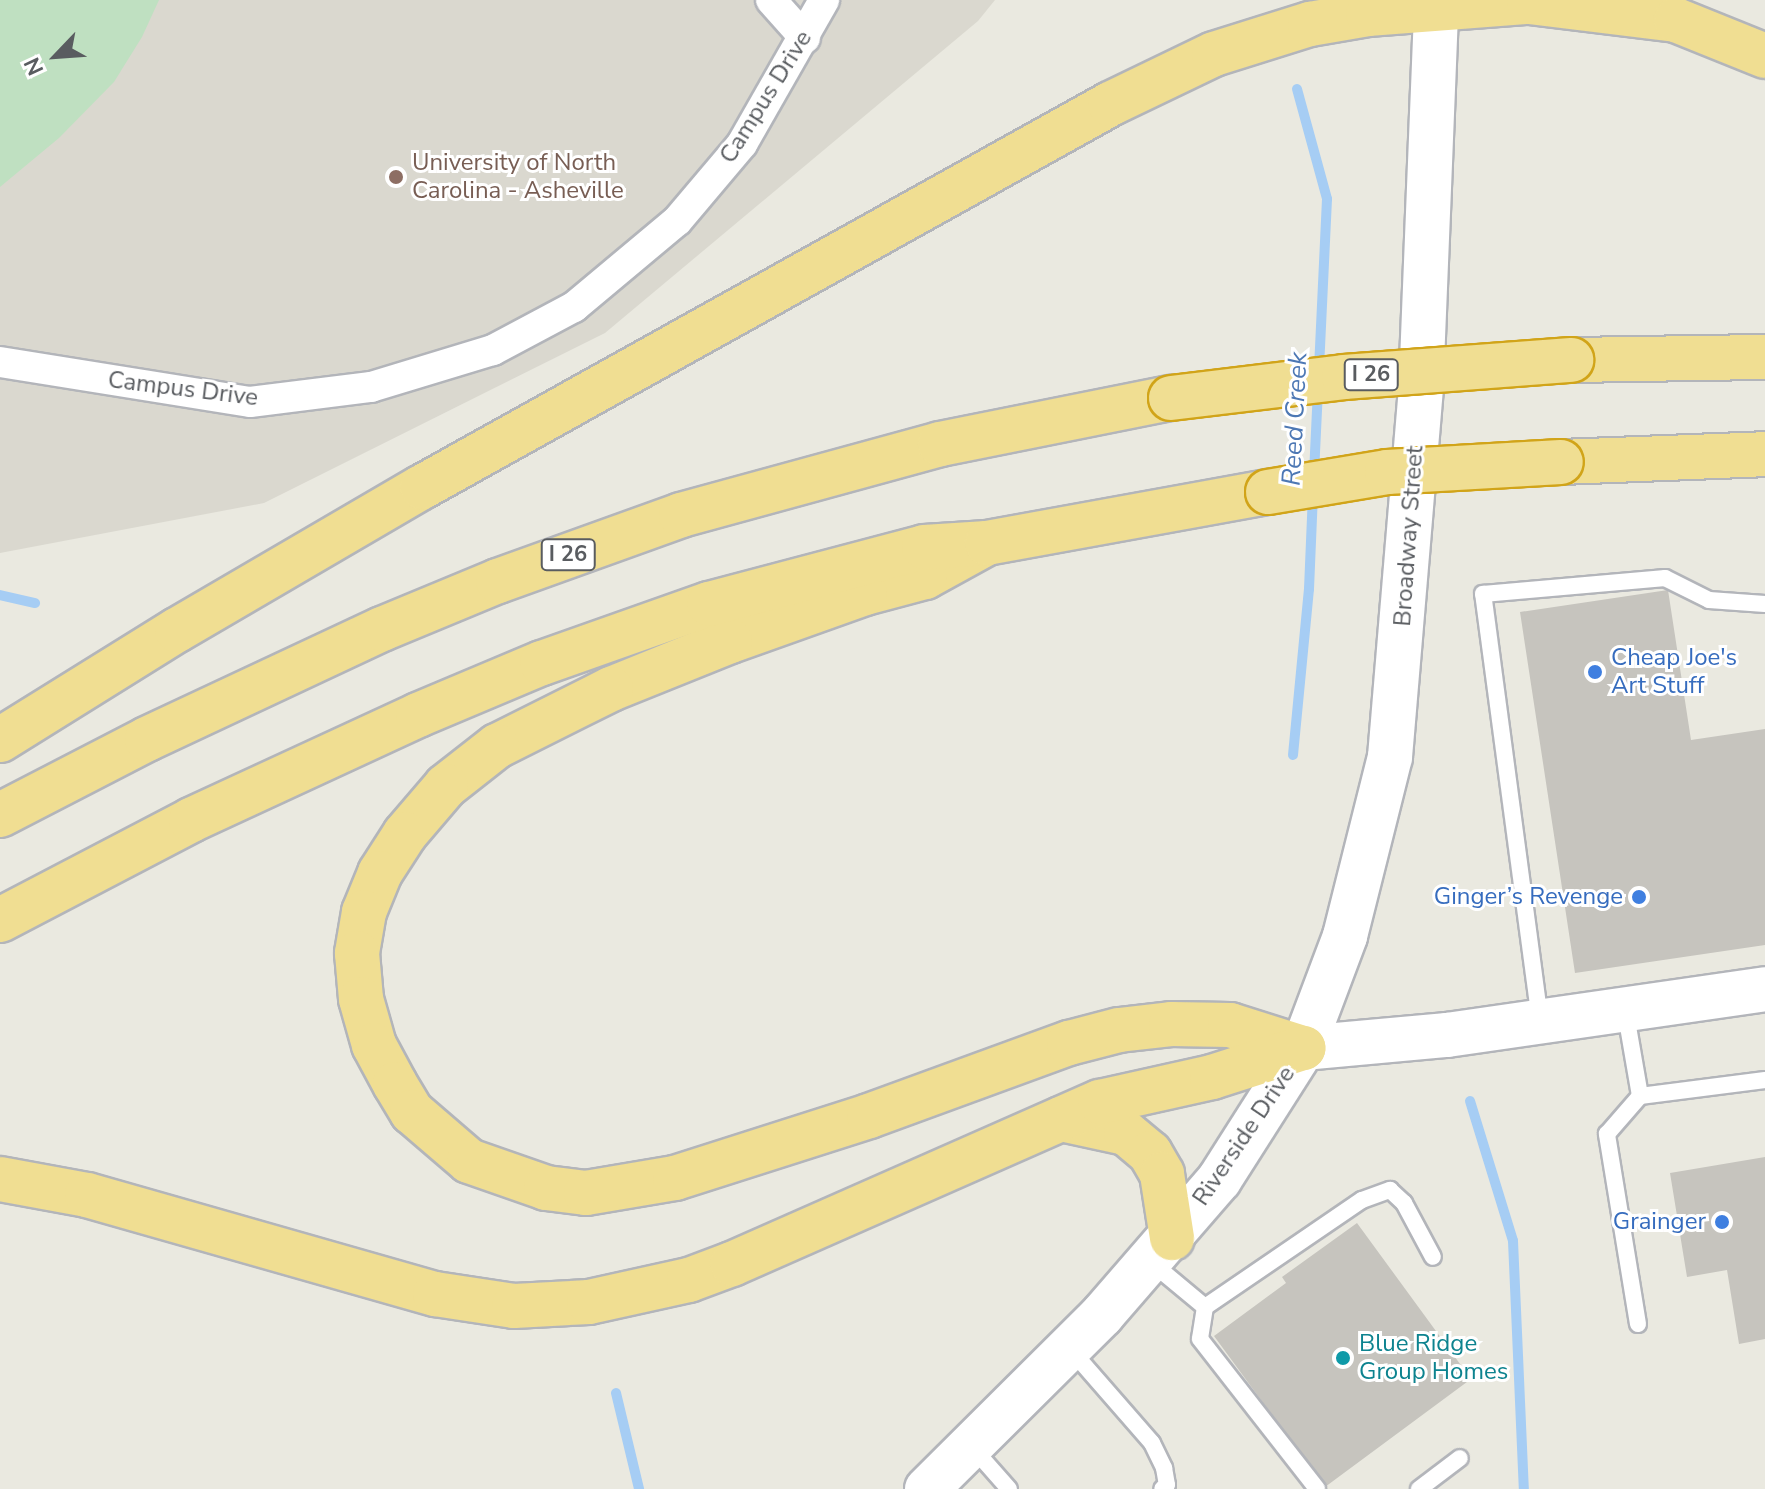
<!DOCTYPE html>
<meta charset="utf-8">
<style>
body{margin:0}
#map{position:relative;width:1765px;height:1489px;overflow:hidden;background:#eae9e0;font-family:"Nunito Sans",sans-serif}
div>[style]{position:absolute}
.education>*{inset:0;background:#dad8cf}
.green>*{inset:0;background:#bfe0c1}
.stream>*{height:10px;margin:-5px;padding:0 5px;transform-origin:5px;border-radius:5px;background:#a6cdf4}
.building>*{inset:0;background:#c6c4be}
.roads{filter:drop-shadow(2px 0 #b3b5ba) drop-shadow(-2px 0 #b3b5ba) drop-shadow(0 2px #b3b5ba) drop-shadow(0 -2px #b3b5ba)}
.lane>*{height:16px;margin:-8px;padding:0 8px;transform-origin:8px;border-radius:8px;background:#fff}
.street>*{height:30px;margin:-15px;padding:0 15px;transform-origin:15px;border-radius:15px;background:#fff}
.secondary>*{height:44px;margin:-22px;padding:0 22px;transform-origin:22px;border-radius:22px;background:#fff}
.highway>*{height:44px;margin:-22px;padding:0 22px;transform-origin:22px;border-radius:22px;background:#f0de92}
.bridges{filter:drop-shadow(2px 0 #d1a419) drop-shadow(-2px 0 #d1a419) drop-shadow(0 2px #d1a419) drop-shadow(0 -2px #d1a419)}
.highway-bridge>*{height:44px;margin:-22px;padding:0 22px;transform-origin:22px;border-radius:22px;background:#f0de92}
.dots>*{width:22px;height:22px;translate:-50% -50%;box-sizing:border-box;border:4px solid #fff;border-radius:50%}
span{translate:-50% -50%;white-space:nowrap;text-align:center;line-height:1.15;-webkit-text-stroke:6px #fff;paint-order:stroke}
.shield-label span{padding:2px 6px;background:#fff;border:2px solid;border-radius:6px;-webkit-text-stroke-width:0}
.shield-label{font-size:22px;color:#595c60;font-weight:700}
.street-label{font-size:24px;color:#595c60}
.education-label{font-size:24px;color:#785e54}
.left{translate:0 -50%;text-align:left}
.shop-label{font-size:24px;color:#366cbe}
.right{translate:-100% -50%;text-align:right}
.culture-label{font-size:24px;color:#0d838f}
.water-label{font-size:26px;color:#4d78b4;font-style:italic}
.north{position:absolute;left:16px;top:16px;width:80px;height:80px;-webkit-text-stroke:6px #fff;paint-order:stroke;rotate:245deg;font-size:22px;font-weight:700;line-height:32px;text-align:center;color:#595c60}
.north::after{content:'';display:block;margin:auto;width:28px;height:36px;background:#595c60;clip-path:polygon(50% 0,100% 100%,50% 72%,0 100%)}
</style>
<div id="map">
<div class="education">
<i style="clip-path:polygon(0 0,995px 0,978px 21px,605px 333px,264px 503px,0 553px)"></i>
</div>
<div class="green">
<i style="clip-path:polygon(0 0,159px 0,142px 37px,114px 82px,59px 138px,0 187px)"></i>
</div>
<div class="stream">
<i style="left:1297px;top:89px;width:114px;rotate:74.7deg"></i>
<i style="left:1327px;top:199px;width:171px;rotate:92.7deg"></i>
<i style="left:1314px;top:474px;width:84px;rotate:-87.3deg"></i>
<i style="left:0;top:595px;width:36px;rotate:13deg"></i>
<i style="left:1293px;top:755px;width:167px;rotate:-84.5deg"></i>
<i style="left:1309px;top:589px;width:95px;rotate:-87.6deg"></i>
<i style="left:1470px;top:1101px;width:146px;rotate:72.9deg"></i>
<i style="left:1513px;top:1241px;width:248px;rotate:87.5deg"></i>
<i style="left:616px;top:1393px;width:99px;rotate:76.5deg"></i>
</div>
<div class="building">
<i style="clip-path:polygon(1668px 590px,1691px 740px,1765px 729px,1765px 945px,1575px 973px,1520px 612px)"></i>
<i style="clip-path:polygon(1765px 1157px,1765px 1339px,1739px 1344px,1727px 1270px,1687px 1277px,1670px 1173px)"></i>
<i style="clip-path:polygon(1357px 1223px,1471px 1379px,1325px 1487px,1214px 1336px,1286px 1283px,1282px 1277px)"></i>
</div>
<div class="roads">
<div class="lane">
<i style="left:1625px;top:1009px;width:88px;rotate:80.2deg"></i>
<i style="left:1640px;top:1096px;width:126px;rotate:-7.3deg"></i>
<i style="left:1540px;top:1020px;width:430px;rotate:-97.6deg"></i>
<i style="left:1483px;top:594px;width:183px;rotate:-5deg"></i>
<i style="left:1665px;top:578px;width:49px;rotate:26.6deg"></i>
<i style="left:1709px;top:600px;width:56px;rotate:4.1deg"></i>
<i style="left:1152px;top:1263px;width:69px;rotate:39.7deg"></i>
<i style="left:1205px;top:1307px;width:190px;rotate:-34.3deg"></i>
<i style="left:1362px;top:1200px;width:30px;rotate:-20deg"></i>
<i style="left:1390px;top:1190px;width:19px;rotate:43deg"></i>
<i style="left:1404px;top:1203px;width:61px;rotate:61.8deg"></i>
<i style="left:1205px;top:1307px;width:32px;rotate:99deg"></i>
<i style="left:1200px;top:1339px;width:190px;rotate:52deg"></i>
<i style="left:1638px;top:1324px;width:193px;rotate:-99.3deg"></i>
<i style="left:1607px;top:1134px;width:50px;rotate:-49deg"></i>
<i style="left:1071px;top:1350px;width:123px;rotate:48.9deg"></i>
<i style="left:1152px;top:1443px;width:28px;rotate:64deg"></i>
<i style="left:1164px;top:1468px;width:17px;rotate:80deg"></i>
<i style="left:1167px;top:1485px;width:6px;rotate:141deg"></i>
<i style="left:972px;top:1447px;width:56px;rotate:48.6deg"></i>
<i style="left:1419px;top:1489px;width:51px;rotate:-37.1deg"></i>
</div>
<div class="street">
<i style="left:771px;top:0;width:51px;rotate:48.2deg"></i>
<i style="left:0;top:362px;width:253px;rotate:9.1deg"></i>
<i style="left:250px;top:402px;width:122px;rotate:-7.1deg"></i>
<i style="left:371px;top:387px;width:127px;rotate:-16.9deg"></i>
<i style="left:493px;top:350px;width:92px;rotate:-28deg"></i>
<i style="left:574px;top:307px;width:134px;rotate:-39.9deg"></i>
<i style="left:677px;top:221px;width:101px;rotate:-49.8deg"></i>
<i style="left:742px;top:144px;width:166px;rotate:-60.3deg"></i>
</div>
<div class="secondary">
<i style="left:1303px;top:1048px;width:145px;rotate:-5.2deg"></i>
<i style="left:1447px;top:1035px;width:321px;rotate:-8.2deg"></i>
<i style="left:927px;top:1489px;width:247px;rotate:-44.8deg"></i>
<i style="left:1102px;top:1315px;width:179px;rotate:-49.1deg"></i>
<i style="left:1219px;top:1180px;width:156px;rotate:-57.5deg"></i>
<i style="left:1303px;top:1048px;width:120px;rotate:-69.4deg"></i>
<i style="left:1345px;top:936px;width:185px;rotate:-75.9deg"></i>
<i style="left:1390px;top:757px;width:371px;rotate:-85.2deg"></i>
<i style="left:1421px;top:387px;width:376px;rotate:-87.7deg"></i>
<i style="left:1436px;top:11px;width:13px;rotate:-61deg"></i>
</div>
<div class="highway">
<i style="left:1571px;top:360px;width:194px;rotate:-0.9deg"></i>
<i style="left:1561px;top:462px;width:204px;rotate:-2.2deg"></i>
<i style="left:987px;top:543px;width:71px;rotate:151.3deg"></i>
<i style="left:925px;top:577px;width:62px;rotate:165.1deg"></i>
<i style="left:865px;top:593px;width:143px;rotate:160.4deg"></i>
<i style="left:730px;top:641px;width:128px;rotate:158deg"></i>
<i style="left:611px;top:689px;width:127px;rotate:153.4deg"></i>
<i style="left:497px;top:746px;width:65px;rotate:141.9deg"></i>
<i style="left:446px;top:786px;width:63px;rotate:130.5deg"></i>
<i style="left:405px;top:834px;width:46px;rotate:122.7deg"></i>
<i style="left:380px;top:873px;width:42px;rotate:112.3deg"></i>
<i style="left:364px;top:912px;width:42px;rotate:99.7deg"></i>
<i style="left:357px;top:953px;width:46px;rotate:85deg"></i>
<i style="left:361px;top:999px;width:48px;rotate:74.2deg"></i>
<i style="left:374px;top:1045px;width:44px;rotate:61.7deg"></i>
<i style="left:395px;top:1084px;width:33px;rotate:59deg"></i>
<i style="left:412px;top:1112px;width:75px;rotate:40.7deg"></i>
<i style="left:469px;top:1161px;width:82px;rotate:19.3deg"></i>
<i style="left:546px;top:1188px;width:40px;rotate:7.1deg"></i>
<i style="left:586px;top:1193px;width:90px;rotate:-9.6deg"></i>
<i style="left:675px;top:1178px;width:204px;rotate:-17.7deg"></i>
<i style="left:869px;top:1116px;width:213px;rotate:-20.1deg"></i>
<i style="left:1069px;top:1043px;width:52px;rotate:-14.6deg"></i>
<i style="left:1119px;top:1030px;width:52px;rotate:-6.6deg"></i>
<i style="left:1171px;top:1024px;width:59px;rotate:1deg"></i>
<i style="left:1230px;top:1025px;width:77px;rotate:17.5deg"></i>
<i style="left:0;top:740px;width:208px;rotate:-31.9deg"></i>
<i style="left:177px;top:630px;width:284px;rotate:-30.3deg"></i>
<i style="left:422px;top:487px;width:787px;rotate:-29.1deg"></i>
<i style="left:1110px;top:104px;width:115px;rotate:-25.7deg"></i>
<i style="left:1214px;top:54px;width:101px;rotate:-17.4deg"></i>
<i style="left:1310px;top:24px;width:59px;rotate:-9.8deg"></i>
<i style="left:1368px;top:14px;width:161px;rotate:-4.3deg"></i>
<i style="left:1529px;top:2px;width:148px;rotate:7deg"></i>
<i style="left:1676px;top:20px;width:96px;rotate:22deg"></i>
<i style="left:0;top:815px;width:165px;rotate:-27.3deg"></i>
<i style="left:147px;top:739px;width:259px;rotate:-25.1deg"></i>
<i style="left:382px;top:629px;width:126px;rotate:-22.5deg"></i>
<i style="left:498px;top:581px;width:195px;rotate:-19.8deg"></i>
<i style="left:681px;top:515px;width:269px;rotate:-15.3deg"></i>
<i style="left:940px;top:444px;width:236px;rotate:-11.3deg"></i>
<i style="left:0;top:920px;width:216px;rotate:-27.6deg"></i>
<i style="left:191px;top:820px;width:250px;rotate:-24.8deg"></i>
<i style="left:418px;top:715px;width:134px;rotate:-22.8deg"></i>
<i style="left:542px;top:663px;width:177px;rotate:-19.5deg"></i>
<i style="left:709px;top:604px;width:222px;rotate:-14.8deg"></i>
<i style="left:924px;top:547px;width:63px;rotate:-3.6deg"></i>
<i style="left:987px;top:543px;width:286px;rotate:-10.3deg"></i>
<i style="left:1061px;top:1119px;width:66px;rotate:12.2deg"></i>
<i style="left:1126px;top:1133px;width:31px;rotate:40deg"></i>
<i style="left:1150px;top:1153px;width:24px;rotate:60deg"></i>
<i style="left:1162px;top:1174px;width:65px;rotate:81.1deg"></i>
<i style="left:0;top:1179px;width:88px;rotate:10.4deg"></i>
<i style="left:87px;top:1195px;width:362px;rotate:15.9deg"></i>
<i style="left:435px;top:1294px;width:80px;rotate:8.6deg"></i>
<i style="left:514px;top:1306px;width:75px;rotate:-3.1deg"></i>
<i style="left:589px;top:1302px;width:102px;rotate:-12.4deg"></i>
<i style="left:689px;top:1280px;width:46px;rotate:-20.4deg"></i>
<i style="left:732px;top:1264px;width:402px;rotate:-23.8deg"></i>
<i style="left:1100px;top:1102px;width:115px;rotate:-12.6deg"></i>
<i style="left:1212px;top:1077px;width:96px;rotate:-17.7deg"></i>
</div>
</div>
<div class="bridges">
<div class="highway-bridge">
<i style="left:1171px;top:398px;width:174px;rotate:-6.9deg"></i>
<i style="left:1344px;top:377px;width:228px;rotate:-4.3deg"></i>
<i style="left:1268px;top:492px;width:121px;rotate:-9.5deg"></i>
<i style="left:1387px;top:472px;width:174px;rotate:-3.3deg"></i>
</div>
</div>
<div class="dots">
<i style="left:396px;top:177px;background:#8d6e63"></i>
<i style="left:1595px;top:672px;background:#3f7fe0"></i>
<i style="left:1639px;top:897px;background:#3f7fe0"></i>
<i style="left:1722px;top:1222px;background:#3f7fe0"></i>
<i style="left:1343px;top:1358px;background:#0f9aa8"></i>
</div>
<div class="shield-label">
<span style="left:1371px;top:375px">I 26</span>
<span style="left:568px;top:555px">I 26</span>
</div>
<div class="street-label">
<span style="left:766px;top:97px;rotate:-58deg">Campus Drive</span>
<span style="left:183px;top:389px;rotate:7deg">Campus Drive</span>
<span style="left:1409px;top:536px;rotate:-86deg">Broadway Street</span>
<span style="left:1244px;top:1136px;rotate:-56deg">Riverside Drive</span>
</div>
<div class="education-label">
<span class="left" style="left:412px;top:177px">University of North<br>Carolina - Asheville</span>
</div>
<div class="shop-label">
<span class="left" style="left:1611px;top:672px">Cheap Joe's<br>Art Stuff</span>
<span class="right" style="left:1623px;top:897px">Ginger’s Revenge</span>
<span class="right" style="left:1706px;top:1222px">Grainger</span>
</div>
<div class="culture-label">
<span class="left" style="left:1359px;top:1358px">Blue Ridge<br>Group Homes</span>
</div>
<div class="water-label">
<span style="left:1295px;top:419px;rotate:-87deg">Reed Creek</span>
</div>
<div class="north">N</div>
</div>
